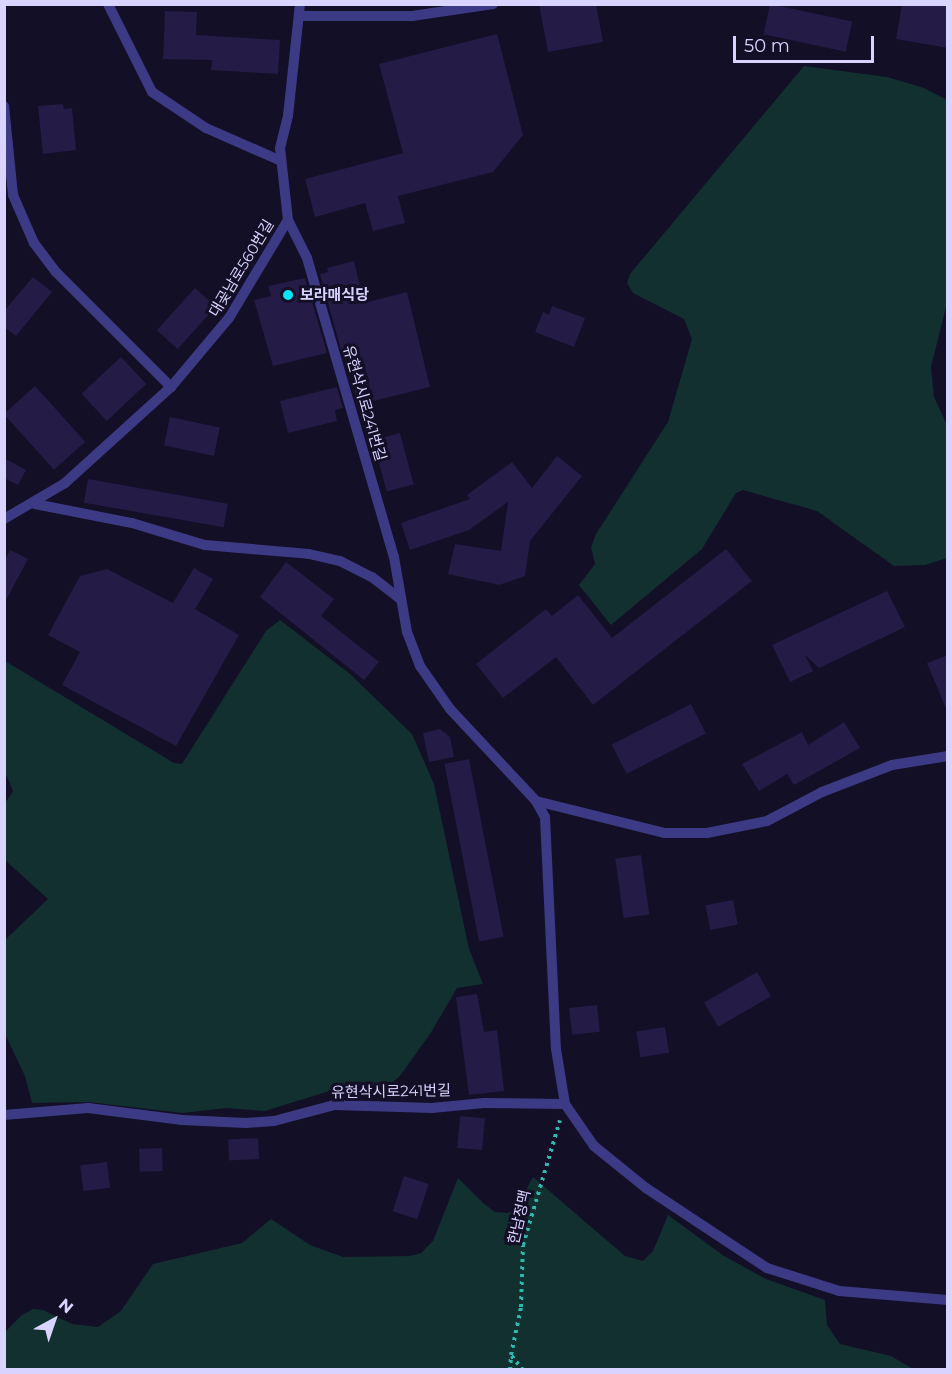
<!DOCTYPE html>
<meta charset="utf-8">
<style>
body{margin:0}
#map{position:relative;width:952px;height:1374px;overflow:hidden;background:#130f26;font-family:Montserrat,"Noto Sans KR",sans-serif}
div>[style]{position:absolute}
.green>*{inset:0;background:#12302f}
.building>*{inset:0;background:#241b47;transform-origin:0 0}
.path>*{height:4px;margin-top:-2px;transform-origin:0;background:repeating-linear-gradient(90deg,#2fb8b0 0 3px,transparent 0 7.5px)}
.service>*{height:10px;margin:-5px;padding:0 5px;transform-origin:5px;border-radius:5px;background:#3d3a85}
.dots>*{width:16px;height:16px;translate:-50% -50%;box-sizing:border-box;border:3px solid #130f26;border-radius:50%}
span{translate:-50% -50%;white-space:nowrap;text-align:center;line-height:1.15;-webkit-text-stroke:6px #130f26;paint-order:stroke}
.street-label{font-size:15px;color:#d9d4ff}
.poi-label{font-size:15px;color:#d9d4ff;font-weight:700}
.left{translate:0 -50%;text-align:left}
.frame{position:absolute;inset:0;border:6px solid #d9d4ff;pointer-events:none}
.north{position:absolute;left:24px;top:1290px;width:60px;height:60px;-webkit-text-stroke:4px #130f26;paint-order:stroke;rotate:40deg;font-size:16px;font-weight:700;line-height:24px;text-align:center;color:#d9d4ff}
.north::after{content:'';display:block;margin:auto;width:21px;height:27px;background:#d9d4ff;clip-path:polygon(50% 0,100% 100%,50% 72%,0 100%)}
.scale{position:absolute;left:733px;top:36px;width:141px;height:27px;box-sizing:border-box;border:3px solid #d9d4ff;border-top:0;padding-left:8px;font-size:18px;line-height:21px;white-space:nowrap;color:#d9d4ff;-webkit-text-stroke:4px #130f26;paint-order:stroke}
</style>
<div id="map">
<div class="green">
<i style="clip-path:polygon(804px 66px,887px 77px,924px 88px,947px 100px,947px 303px,931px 367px,934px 397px,947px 425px,947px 558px,925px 565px,894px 566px,817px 511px,743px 490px,736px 493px,702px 549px,611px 625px,579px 585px,595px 564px,591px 547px,596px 534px,668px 422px,692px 339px,684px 319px,633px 293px,627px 283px,630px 274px)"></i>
<i style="clip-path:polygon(280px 620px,350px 674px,412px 734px,434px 784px,469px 949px,483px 984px,457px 988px,430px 1034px,400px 1076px,389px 1085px,339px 1088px,265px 1111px,226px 1108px,183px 1113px,88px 1102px,32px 1103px,25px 1076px,5px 1034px,5px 940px,48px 899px,5px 860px,5px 803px,13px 791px,5px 772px,5px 661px,174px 763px,182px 764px,266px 631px)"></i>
<i style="clip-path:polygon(533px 1177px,625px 1256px,643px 1261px,653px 1251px,668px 1215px,724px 1256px,766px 1279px,825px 1300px,827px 1325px,840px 1344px,891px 1356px,913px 1369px,5px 1369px,5px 1332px,22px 1315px,33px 1309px,43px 1310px,72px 1324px,98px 1327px,121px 1311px,153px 1264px,242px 1243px,271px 1219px,310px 1245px,343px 1257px,410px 1256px,421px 1253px,433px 1241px,458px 1178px,483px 1203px,495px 1212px,508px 1213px,516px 1209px)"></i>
</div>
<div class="building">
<i style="clip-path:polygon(539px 4px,596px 4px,603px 42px,548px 52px)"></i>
<i style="left:770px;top:4px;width:84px;height:31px;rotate:12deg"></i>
<i style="clip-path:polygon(902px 4px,948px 4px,948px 48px,896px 39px)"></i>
<i style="clip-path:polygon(165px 11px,197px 12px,196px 35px,280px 40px,278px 74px,211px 70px,212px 60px,163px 59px)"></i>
<i style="clip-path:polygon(497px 34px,523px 135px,493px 172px,398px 196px,405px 223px,373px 231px,365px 203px,315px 217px,305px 179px,403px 153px,379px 64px)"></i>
<i style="clip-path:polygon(63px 104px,64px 109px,72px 108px,76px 150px,43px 154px,38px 106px)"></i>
<i style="clip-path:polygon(354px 261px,364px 303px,407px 292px,430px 387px,357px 405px,347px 348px,341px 350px,320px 274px,328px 272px,327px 268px)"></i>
<i style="clip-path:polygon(33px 277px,52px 292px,16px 336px,4px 327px,4px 311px)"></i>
<i style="clip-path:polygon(305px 278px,327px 353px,273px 366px,254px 300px,271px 296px,268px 286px)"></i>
<i style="left:195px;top:288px;width:28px;height:57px;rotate:42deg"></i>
<i style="clip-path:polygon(552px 306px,585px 318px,574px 347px,535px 332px,543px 312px,549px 315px)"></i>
<i style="left:121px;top:357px;width:37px;height:54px;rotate:47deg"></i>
<i style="left:35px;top:386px;width:75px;height:42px;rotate:48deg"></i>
<i style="clip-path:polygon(337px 387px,343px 408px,335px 410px,337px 421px,288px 433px,280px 401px)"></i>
<i style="left:170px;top:417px;width:51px;height:29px;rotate:12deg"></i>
<i style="left:400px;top:433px;width:53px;height:28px;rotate:75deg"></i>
<i style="clip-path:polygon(557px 456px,582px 476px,530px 541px,525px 576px,499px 585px,448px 574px,455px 544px,501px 551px,508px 502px,469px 530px,410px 550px,401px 523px,470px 499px,467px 495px,512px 462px,532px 488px)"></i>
<i style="clip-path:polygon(4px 458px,26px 470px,18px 485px,4px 478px)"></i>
<i style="left:88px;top:479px;width:142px;height:24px;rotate:10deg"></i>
<i style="clip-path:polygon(726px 549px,752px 581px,593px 705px,556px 657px,503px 698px,476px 664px,546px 609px,552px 616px,578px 595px,612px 638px)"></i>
<i style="clip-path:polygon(10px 550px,28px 559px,4px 604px,4px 561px)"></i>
<i style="clip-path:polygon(286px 562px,334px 599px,321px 616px,379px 662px,364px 680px,260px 597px)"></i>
<i style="clip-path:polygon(194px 568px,213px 579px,195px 609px,239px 635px,176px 746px,62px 685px,80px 652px,48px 635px,80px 576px,107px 569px,173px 603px)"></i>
<i style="clip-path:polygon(887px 591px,905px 627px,819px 668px,805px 655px,813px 671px,790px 682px,772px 645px)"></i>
<i style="clip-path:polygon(948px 655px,948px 711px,947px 711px,927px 663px)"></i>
<i style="left:691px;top:704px;width:33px;height:89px;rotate:63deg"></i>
<i style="clip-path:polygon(844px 722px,860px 748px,794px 785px,787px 774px,759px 791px,742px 764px,802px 732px,808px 745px)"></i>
<i style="clip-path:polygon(440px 729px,450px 737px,454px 757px,429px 762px,423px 733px)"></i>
<i style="left:469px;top:759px;width:181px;height:25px;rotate:79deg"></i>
<i style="left:641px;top:855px;width:60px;height:26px;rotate:82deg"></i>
<i style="left:733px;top:900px;width:25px;height:28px;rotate:79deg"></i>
<i style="left:757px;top:972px;width:28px;height:61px;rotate:60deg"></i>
<i style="clip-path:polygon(477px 994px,484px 1032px,497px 1030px,504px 1091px,469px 1095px,456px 997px)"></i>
<i style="left:597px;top:1005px;width:27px;height:28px;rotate:84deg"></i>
<i style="left:665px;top:1027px;width:26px;height:29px;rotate:81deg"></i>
<i style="left:460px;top:1116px;width:25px;height:32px;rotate:5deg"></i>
<i style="left:258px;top:1138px;width:21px;height:30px;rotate:87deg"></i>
<i style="left:162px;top:1148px;width:23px;height:23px;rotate:88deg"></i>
<i style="left:107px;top:1162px;width:26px;height:27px;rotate:83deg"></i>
<i style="left:404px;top:1176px;width:26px;height:37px;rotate:18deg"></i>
</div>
<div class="path">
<i style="left:510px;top:1370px;width:15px;rotate:-86deg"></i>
<i style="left:523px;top:1370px;width:19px;rotate:-129deg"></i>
<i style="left:511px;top:1355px;width:49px;rotate:-78.2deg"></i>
<i style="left:521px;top:1307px;width:62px;rotate:-88.2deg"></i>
<i style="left:523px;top:1245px;width:130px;rotate:-73.5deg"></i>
</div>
<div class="service">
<i style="left:108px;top:4px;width:98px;rotate:63.4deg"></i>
<i style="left:152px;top:92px;width:65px;rotate:33.7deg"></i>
<i style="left:206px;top:128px;width:82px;rotate:23.7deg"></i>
<i style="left:299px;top:16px;width:113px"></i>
<i style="left:412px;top:16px;width:82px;rotate:-8.4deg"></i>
<i style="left:4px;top:106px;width:89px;rotate:84.2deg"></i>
<i style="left:13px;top:195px;width:52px;rotate:66.4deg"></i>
<i style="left:34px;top:243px;width:36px;rotate:53deg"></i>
<i style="left:56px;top:272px;width:163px;rotate:45deg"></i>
<i style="left:171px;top:387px;width:90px;rotate:-50deg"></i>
<i style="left:229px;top:318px;width:114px;rotate:-59deg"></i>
<i style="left:288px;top:220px;width:72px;rotate:-96.3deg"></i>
<i style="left:280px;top:148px;width:33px;rotate:-76deg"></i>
<i style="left:288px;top:116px;width:113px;rotate:-83.9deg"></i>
<i style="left:288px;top:220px;width:42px;rotate:63.4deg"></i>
<i style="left:307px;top:258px;width:311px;rotate:73.8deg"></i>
<i style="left:394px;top:557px;width:76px;rotate:80.2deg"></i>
<i style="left:407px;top:632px;width:36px;rotate:69deg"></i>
<i style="left:420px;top:666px;width:52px;rotate:55.1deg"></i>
<i style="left:450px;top:709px;width:126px;rotate:46.9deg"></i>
<i style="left:536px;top:801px;width:18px;rotate:61deg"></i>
<i style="left:545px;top:817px;width:232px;rotate:87.3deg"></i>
<i style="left:556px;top:1049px;width:56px;rotate:80.7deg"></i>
<i style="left:565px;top:1104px;width:51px;rotate:55.4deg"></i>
<i style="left:594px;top:1146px;width:67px;rotate:38.9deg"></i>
<i style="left:646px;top:1188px;width:145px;rotate:33.5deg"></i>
<i style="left:767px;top:1268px;width:76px;rotate:17.7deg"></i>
<i style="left:839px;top:1291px;width:109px;rotate:4.7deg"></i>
<i style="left:35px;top:504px;width:99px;rotate:11.1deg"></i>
<i style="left:132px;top:523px;width:76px;rotate:16.8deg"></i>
<i style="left:205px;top:545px;width:104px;rotate:4.9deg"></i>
<i style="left:309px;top:554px;width:32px;rotate:13deg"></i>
<i style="left:340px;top:561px;width:36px;rotate:27deg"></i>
<i style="left:372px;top:577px;width:36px;rotate:38deg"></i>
<i style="left:4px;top:519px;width:71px;rotate:-30.5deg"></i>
<i style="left:65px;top:483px;width:143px;rotate:-42.2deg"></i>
<i style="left:536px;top:801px;width:132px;rotate:14deg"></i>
<i style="left:664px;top:833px;width:43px"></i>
<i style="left:707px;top:833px;width:61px;rotate:-11.3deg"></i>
<i style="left:767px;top:821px;width:62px;rotate:-27.8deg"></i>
<i style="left:822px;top:792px;width:75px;rotate:-21.1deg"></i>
<i style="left:892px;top:765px;width:57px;rotate:-9.1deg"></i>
<i style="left:4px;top:1115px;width:84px;rotate:-4.8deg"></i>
<i style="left:88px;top:1108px;width:95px;rotate:7.3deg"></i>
<i style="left:182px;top:1120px;width:64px;rotate:2.7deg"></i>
<i style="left:246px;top:1123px;width:28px;rotate:-4deg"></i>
<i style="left:274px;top:1121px;width:62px;rotate:-14.9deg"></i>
<i style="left:334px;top:1105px;width:98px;rotate:1.8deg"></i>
<i style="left:432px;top:1108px;width:52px;rotate:-5.5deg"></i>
<i style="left:484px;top:1103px;width:81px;rotate:0.7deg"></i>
</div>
<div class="dots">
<i style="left:288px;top:295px;background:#00e5ff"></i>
</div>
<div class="street-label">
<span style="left:241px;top:268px;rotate:-59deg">대곶남로560번길</span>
<span style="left:365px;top:403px;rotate:74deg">유현삭시로241번길</span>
<span style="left:391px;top:1091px;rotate:-1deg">유현삭시로241번길</span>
<span style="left:519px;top:1217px;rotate:-77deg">한남정맥</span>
</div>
<div class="poi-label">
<span class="left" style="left:300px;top:295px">보라매식당</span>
</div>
<div class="frame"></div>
<div class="north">N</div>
<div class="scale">50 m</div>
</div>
